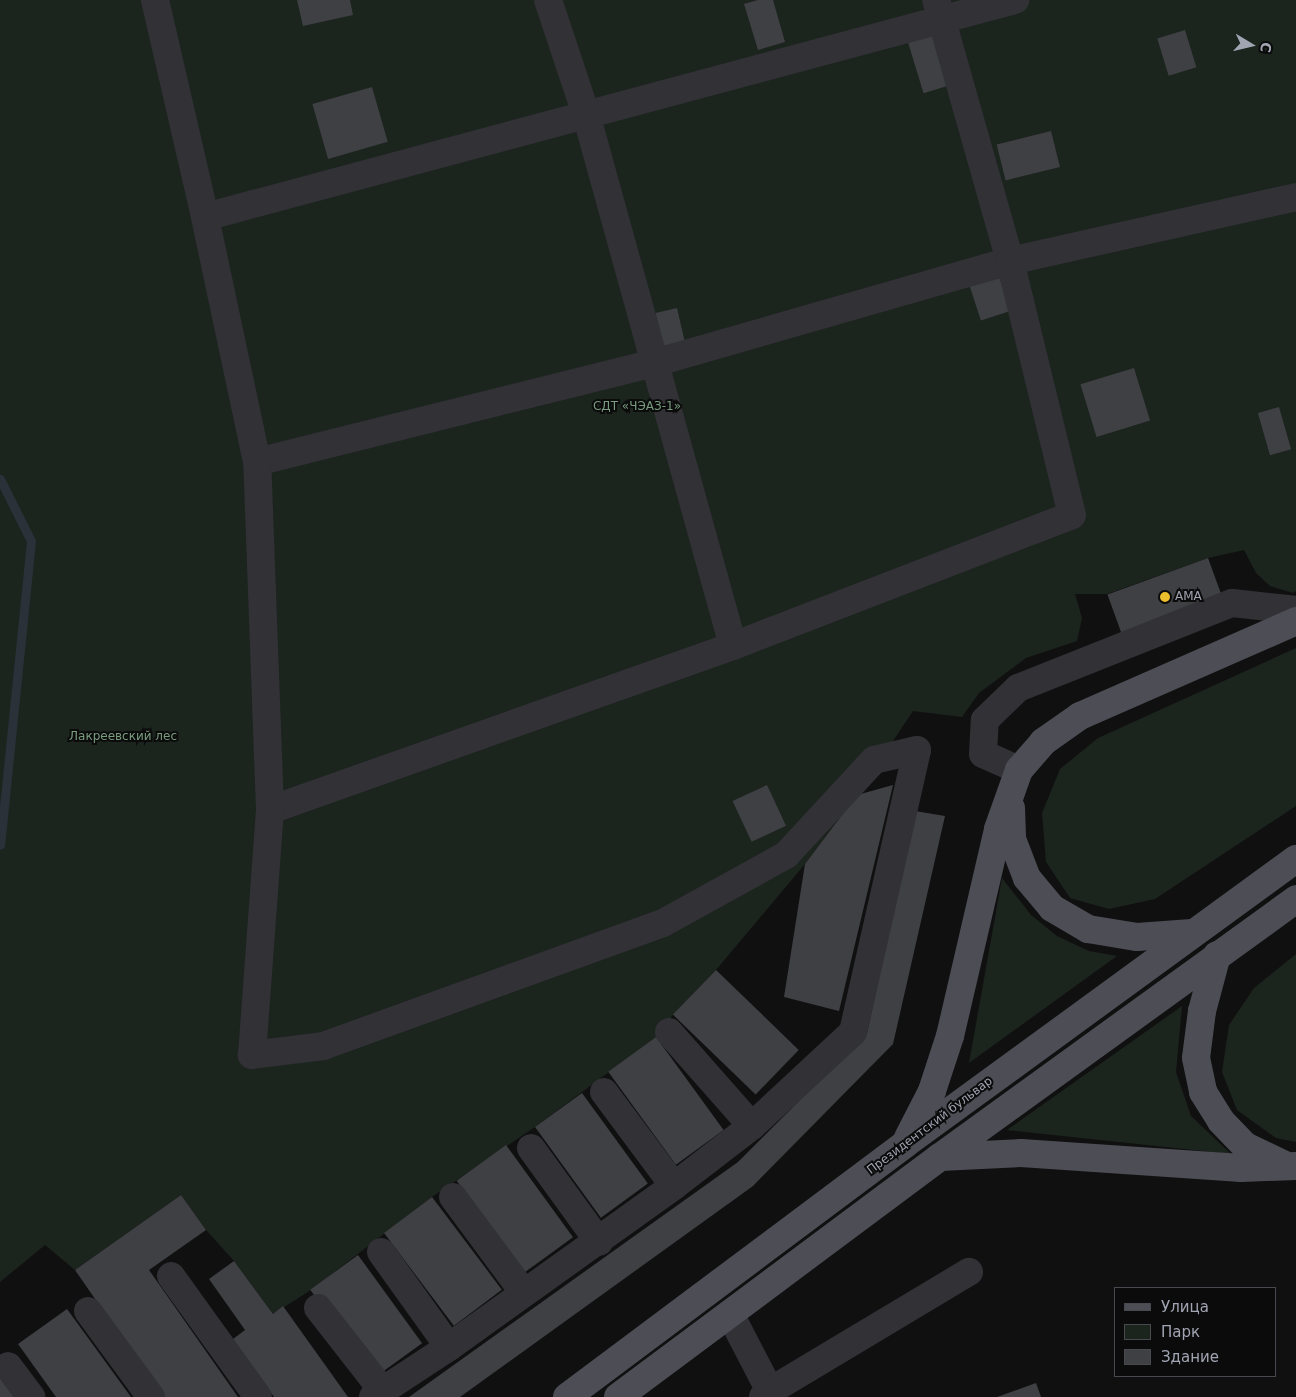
<!DOCTYPE html>
<meta charset="utf-8">
<style>
body{margin:0}
#map{position:relative;width:1296px;height:1397px;overflow:hidden;background:#101011;font-family:"DejaVu Sans",sans-serif}
div>[style]{position:absolute}
.green>*{inset:0;background:#1c241e}
.stream>*{height:9px;margin:-4.5px;padding:0 4.5px;transform-origin:4.5px;border-radius:4.5px;background:#2a3139}
.building>*{inset:0;background:#3f4044;transform-origin:0 0}
.minor>*{height:28px;margin:-14px;padding:0 14px;transform-origin:14px;border-radius:14px;background:#313136}
.major>*{height:28px;margin:-14px;padding:0 14px;transform-origin:14px;border-radius:14px;background:#4d4e55}
.dots>*{width:14px;height:14px;translate:-50% -50%;box-sizing:border-box;border:2px solid #0b0b0c;border-radius:50%}
span{translate:-50% -50%;white-space:nowrap;text-align:center;line-height:1.15;-webkit-text-stroke:4px #0b0b0c;paint-order:stroke}
.park-label{font-size:12px;color:#799c7e}
.poi-label{font-size:12px;color:#a1a5b2}
.left{translate:0 -50%;text-align:left}
.street-label{font-size:12px;color:#a1a5b2}
.legend{position:absolute;left:1114px;top:1287px;width:162px;height:90px;box-sizing:border-box;background:#0b0b0c;border:1px solid #47494e;margin:0;padding:6px 9px;list-style:none;font-size:15px;color:#a1a5b2}
.legend li{display:flex;align-items:center;gap:10px;height:25px}
.legend b{width:25px;border:1px solid #47494e}
.north{position:absolute;left:1226px;top:20px;width:50px;height:50px;-webkit-text-stroke:4px #0b0b0c;paint-order:stroke;rotate:99deg;font-size:14px;font-weight:700;line-height:20px;text-align:center;color:#a1a5b2}
.north::after{content:'';display:block;margin:auto;width:18px;height:22px;background:#a1a5b2;clip-path:polygon(50% 0,100% 100%,50% 72%,0 100%)}
</style>
<div id="map">
<div class="green">
<i style="clip-path:polygon(0 0,1296px 0,1296px 591px,1293px 593px,1270px 586px,1256px 573px,1244px 550px,1208px 558px,1107px 594px,1075px 594px,1082px 618px,1077px 641px,1026px 658px,979px 693px,962px 717px,913px 711px,857px 795px,805px 864px,716px 970px,673px 1015px,656px 1037px,535px 1127px,432px 1197px,311px 1290px,273px 1314px,234px 1261px,206px 1230px,181px 1195px,75px 1270px,45px 1245px,0 1282px)"></i>
<i style="clip-path:polygon(1296px 648px,1296px 806px,1155px 899px,1109px 909px,1070px 898px,1046px 862px,1042px 813px,1060px 769px,1098px 738px)"></i>
<i style="clip-path:polygon(1002px 878px,1031px 915px,1057px 936px,1089px 951px,1117px 956px,969px 1063px)"></i>
<i style="clip-path:polygon(1296px 954px,1296px 1142px,1276px 1138px,1237px 1110px,1222px 1072px,1229px 1025px,1254px 988px)"></i>
<i style="clip-path:polygon(1182px 1006px,1176px 1072px,1191px 1116px,1231px 1154px,1007px 1130px)"></i>
</div>
<div class="stream">
<i style="left:0;top:479px;width:69px;rotate:63.4deg"></i>
<i style="left:31px;top:541px;width:305px;rotate:95.8deg"></i>
</div>
<div class="building">
<i style="clip-path:polygon(297px 0,350px 0,353px 15px,303px 26px)"></i>
<i style="clip-path:polygon(758px 0,773px 0,785px 42px,758px 50px,744px 4px)"></i>
<i style="left:935px;top:28px;width:59px;height:30px;rotate:73deg"></i>
<i style="left:1185px;top:30px;width:39px;height:29px;rotate:73deg"></i>
<i style="left:372px;top:87px;width:57px;height:62px;rotate:74deg"></i>
<i style="left:1051px;top:131px;width:37px;height:56px;rotate:76deg"></i>
<i style="left:998px;top:273px;width:40px;height:31px;rotate:72deg"></i>
<i style="left:677px;top:308px;width:41px;height:22px;rotate:77deg"></i>
<i style="left:1134px;top:368px;width:55px;height:56px;rotate:73deg"></i>
<i style="left:1279px;top:407px;width:44px;height:22px;rotate:74deg"></i>
<i style="left:1208px;top:558px;width:45px;height:107px;rotate:70deg"></i>
<i style="left:767px;top:785px;width:45px;height:38px;rotate:65deg"></i>
<i style="clip-path:polygon(893px 785px,839px 1011px,784px 997px,805px 864px,857px 795px)"></i>
<i style="clip-path:polygon(915px 811px,945px 816px,893px 1044px,753px 1186px,460px 1397px,409px 1397px,738px 1162px,867px 1033px)"></i>
<i style="left:716px;top:970px;width:115px;height:62px;rotate:44deg"></i>
<i style="left:656px;top:1037px;width:115px;height:59px;rotate:54deg"></i>
<i style="left:582px;top:1093px;width:112px;height:58px;rotate:54deg"></i>
<i style="left:506px;top:1145px;width:114px;height:61px;rotate:54deg"></i>
<i style="clip-path:polygon(181px 1195px,206px 1230px,149px 1270px,238px 1397px,163px 1397px,75px 1270px)"></i>
<i style="left:432px;top:1197px;width:116px;height:60px;rotate:53deg"></i>
<i style="left:358px;top:1255px;width:109px;height:59px;rotate:54deg"></i>
<i style="clip-path:polygon(234px 1261px,273px 1314px,283px 1306px,348px 1397px,274px 1397px,233px 1339px,245px 1330px,209px 1279px)"></i>
<i style="clip-path:polygon(67px 1309px,131px 1397px,56px 1397px,18px 1344px)"></i>
<i style="clip-path:polygon(0 1378px,14px 1397px,0 1397px)"></i>
<i style="clip-path:polygon(1036px 1383px,1041px 1397px,997px 1397px)"></i>
</div>
<div class="minor">
<i style="left:155px;top:0;width:223px;rotate:77deg"></i>
<i style="left:548px;top:0;width:120px;rotate:71.6deg"></i>
<i style="left:586px;top:114px;width:552px;rotate:74.55deg"></i>
<i style="left:257px;top:462px;width:409px;rotate:-14deg"></i>
<i style="left:654px;top:363px;width:370px;rotate:-16deg"></i>
<i style="left:1010px;top:261px;width:271px;rotate:-105.8deg"></i>
<i style="left:1019px;top:770px;width:39px;rotate:-156deg"></i>
<i style="left:983px;top:754px;width:34px;rotate:-87deg"></i>
<i style="left:985px;top:720px;width:46px;rotate:-44.1deg"></i>
<i style="left:1018px;top:688px;width:230px;rotate:-21.7deg"></i>
<i style="left:1232px;top:603px;width:64px;rotate:6.2deg"></i>
<i style="left:270px;top:810px;width:491px;rotate:-19.5deg"></i>
<i style="left:733px;top:646px;width:363px;rotate:-21.1deg"></i>
<i style="left:1072px;top:515px;width:261px;rotate:-103.7deg"></i>
<i style="left:1010px;top:261px;width:293px;rotate:-12.6deg"></i>
<i style="left:669px;top:1032px;width:125px;rotate:48.6deg"></i>
<i style="left:604px;top:1092px;width:117px;rotate:53.3deg"></i>
<i style="left:531px;top:1148px;width:116px;rotate:54.1deg"></i>
<i style="left:453px;top:1197px;width:119px;rotate:53.5deg"></i>
<i style="left:381px;top:1252px;width:117px;rotate:54.4deg"></i>
<i style="left:171px;top:1276px;width:149px;rotate:54.3deg"></i>
<i style="left:318px;top:1308px;width:104px;rotate:52deg"></i>
<i style="left:88px;top:1311px;width:107px;rotate:53.8deg"></i>
<i style="left:730px;top:1314px;width:93px;rotate:62.6deg"></i>
<i style="left:8px;top:1366px;width:39px;rotate:53deg"></i>
<i style="left:373px;top:1397px;width:91px;rotate:-33.3deg"></i>
<i style="left:449px;top:1347px;width:277px;rotate:-35.6deg"></i>
<i style="left:674px;top:1186px;width:98px;rotate:-37.6deg"></i>
<i style="left:752px;top:1126px;width:138px;rotate:-42.9deg"></i>
<i style="left:853px;top:1032px;width:289px;rotate:-77.2deg"></i>
<i style="left:917px;top:750px;width:44px;rotate:166.9deg"></i>
<i style="left:874px;top:760px;width:129px;rotate:132.8deg"></i>
<i style="left:786px;top:855px;width:141px;rotate:151.1deg"></i>
<i style="left:663px;top:923px;width:361px;rotate:160.1deg"></i>
<i style="left:324px;top:1046px;width:73px;rotate:172.9deg"></i>
<i style="left:252px;top:1055px;width:246px;rotate:-85.8deg"></i>
<i style="left:270px;top:810px;width:348px;rotate:-92.1deg"></i>
<i style="left:257px;top:462px;width:250px;rotate:-102deg"></i>
<i style="left:205px;top:217px;width:839px;rotate:-15deg"></i>
<i style="left:763px;top:1397px;width:9px;rotate:-41deg"></i>
<i style="left:770px;top:1391px;width:232px;rotate:-30.9deg"></i>
</div>
<div class="major">
<i style="left:1011px;top:808px;width:31px;rotate:88deg"></i>
<i style="left:1012px;top:839px;width:42px;rotate:69deg"></i>
<i style="left:1027px;top:878px;width:39px;rotate:50deg"></i>
<i style="left:1052px;top:908px;width:42px;rotate:30.3deg"></i>
<i style="left:1088px;top:929px;width:50px;rotate:9.3deg"></i>
<i style="left:1137px;top:937px;width:55px;rotate:-4.2deg"></i>
<i style="left:1217px;top:955px;width:58px;rotate:105deg"></i>
<i style="left:1202px;top:1011px;width:47px;rotate:97.3deg"></i>
<i style="left:1196px;top:1058px;width:35px;rotate:78deg"></i>
<i style="left:1203px;top:1092px;width:34px;rotate:58deg"></i>
<i style="left:1221px;top:1121px;width:35px;rotate:46deg"></i>
<i style="left:1245px;top:1146px;width:44px;rotate:25.4deg"></i>
<i style="left:908px;top:1138px;width:53px;rotate:-62.9deg"></i>
<i style="left:932px;top:1091px;width:58px;rotate:-71.9deg"></i>
<i style="left:950px;top:1036px;width:212px;rotate:-76.9deg"></i>
<i style="left:998px;top:829px;width:63px;rotate:-70.4deg"></i>
<i style="left:1019px;top:770px;width:37px;rotate:-49deg"></i>
<i style="left:1043px;top:742px;width:45px;rotate:-35.1deg"></i>
<i style="left:1080px;top:716px;width:236px;rotate:-23.7deg"></i>
<i style="left:940px;top:1157px;width:81px;rotate:-2.8deg"></i>
<i style="left:1021px;top:1153px;width:221px;rotate:3.9deg"></i>
<i style="left:1241px;top:1168px;width:55px;rotate:-2.1deg"></i>
<i style="left:567px;top:1397px;width:422px;rotate:-36.8deg"></i>
<i style="left:905px;top:1144px;width:484px;rotate:-36.1deg"></i>
<i style="left:618px;top:1397px;width:402px;rotate:-36.7deg"></i>
<i style="left:940px;top:1157px;width:440px;rotate:-35.9deg"></i>
</div>
<div class="dots">
<i style="left:1165px;top:597px;background:#ebbe2e"></i>
</div>
<div class="park-label">
<span style="left:637px;top:407px">СДТ «ЧЭАЗ-1»</span>
<span style="left:123px;top:737px">Лакреевский лес</span>
</div>
<div class="poi-label">
<span class="left" style="left:1175px;top:597px">АМА</span>
</div>
<div class="street-label">
<span style="left:930px;top:1126px;rotate:-37deg">Президентский бульвар</span>
</div>
<ul class="legend">
<li><b style="height:6px;background:#4d4e55"></b>Улица</li>
<li><b style="height:14px;background:#1c241e"></b>Парк</li>
<li><b style="height:14px;background:#3f4044"></b>Здание</li>
</ul>
<div class="north">С</div>
</div>
